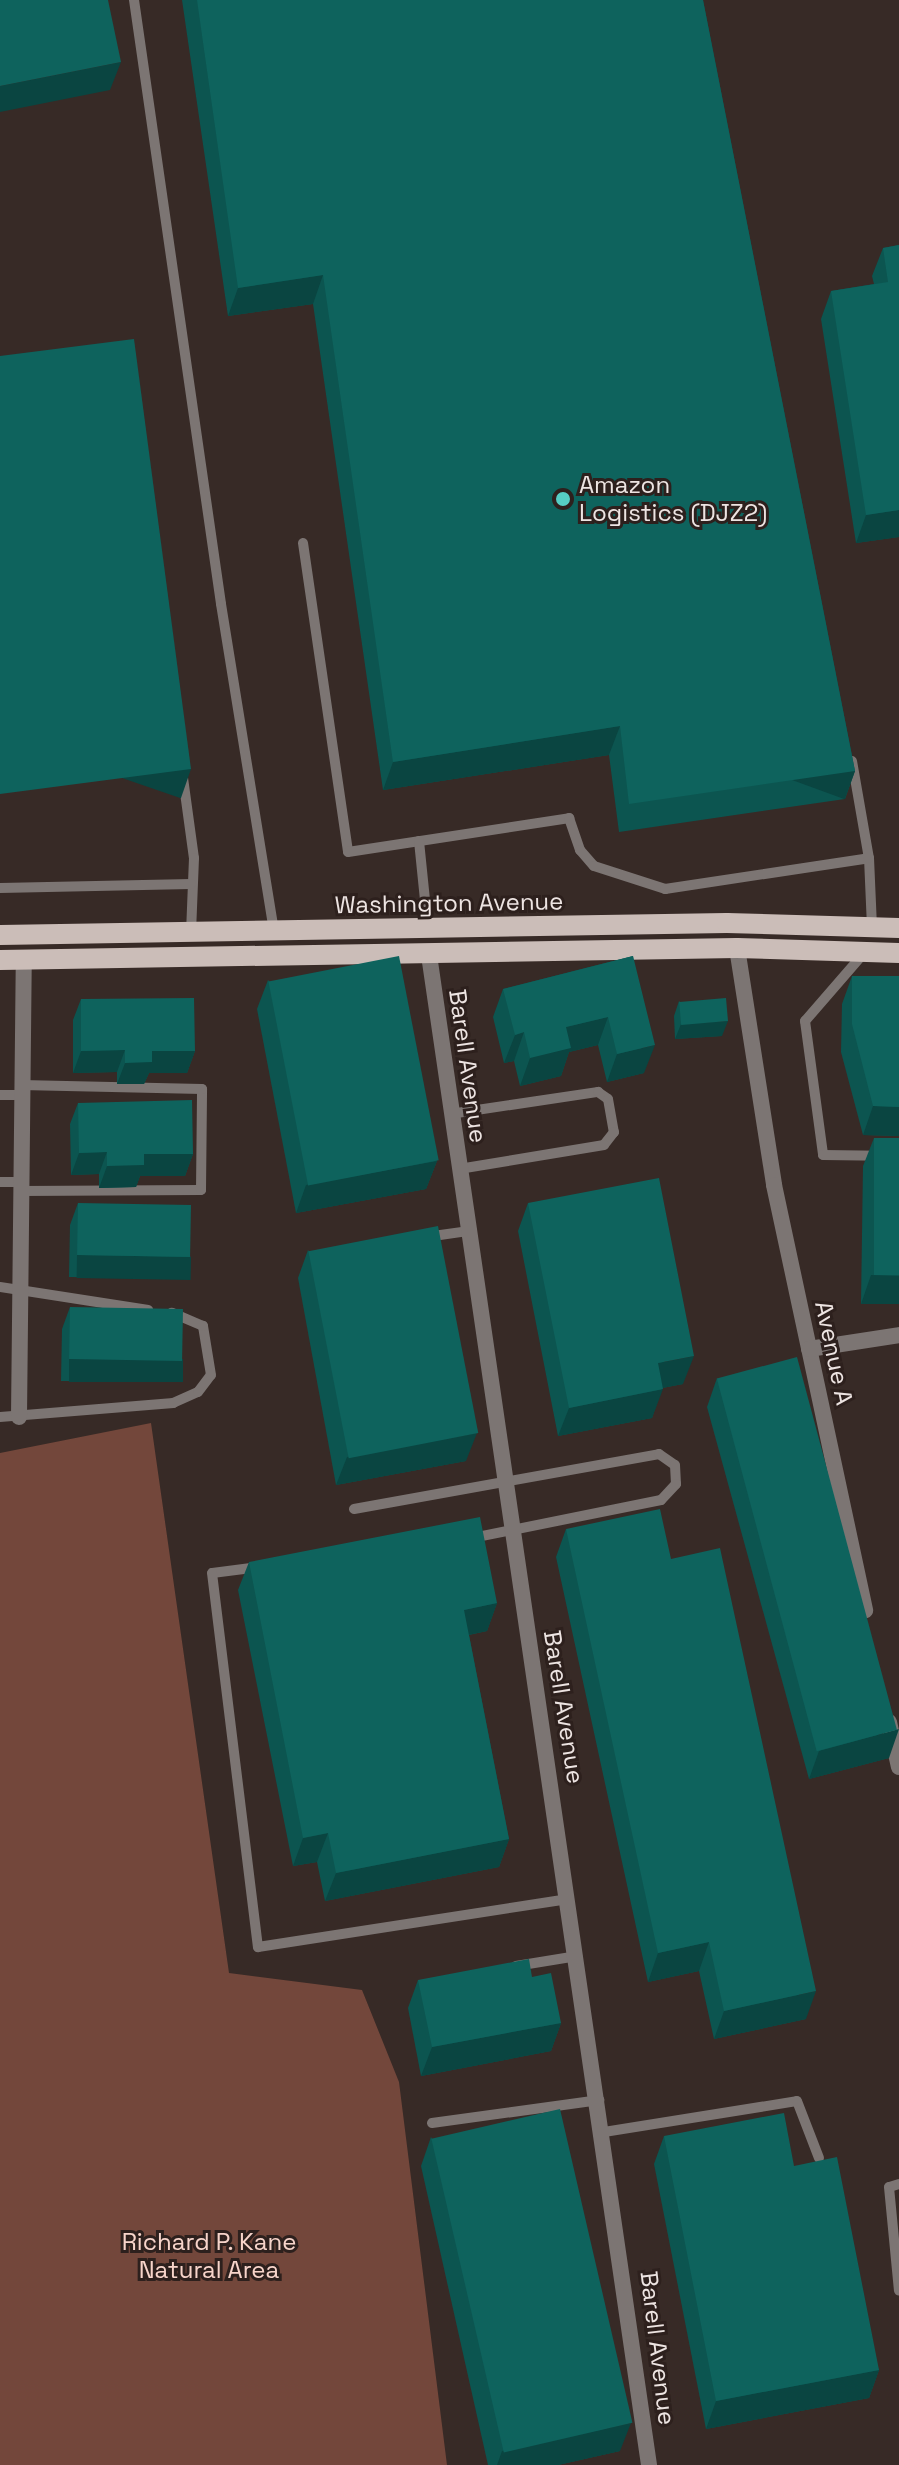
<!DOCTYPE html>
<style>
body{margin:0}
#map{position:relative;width:899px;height:2465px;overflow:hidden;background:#372a26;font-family:"Space Grotesk",sans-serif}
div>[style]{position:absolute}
.green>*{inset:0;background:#73473b}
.lane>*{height:10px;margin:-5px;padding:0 5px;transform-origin:5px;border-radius:5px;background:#7c7573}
.street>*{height:16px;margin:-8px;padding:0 8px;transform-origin:8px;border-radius:8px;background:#7c7573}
.primary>*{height:20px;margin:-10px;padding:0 10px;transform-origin:10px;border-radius:10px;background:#cbbdb8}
.wall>*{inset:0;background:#0c5550}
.shaded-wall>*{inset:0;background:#0a4541;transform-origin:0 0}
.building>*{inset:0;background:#0e635d;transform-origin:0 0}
.dots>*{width:22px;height:22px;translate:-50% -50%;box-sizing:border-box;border:4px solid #2d201d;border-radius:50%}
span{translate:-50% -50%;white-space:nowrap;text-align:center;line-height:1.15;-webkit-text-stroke:6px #2d201d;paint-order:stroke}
.poi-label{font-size:24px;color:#ede4e2}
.left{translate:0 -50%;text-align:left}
.street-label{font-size:24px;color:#ede4e2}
.park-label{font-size:24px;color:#f7d4ca}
</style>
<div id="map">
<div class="green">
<i style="clip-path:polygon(151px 1423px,229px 1973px,362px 1990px,399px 2082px,447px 2465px,0 2465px,0 1453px)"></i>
</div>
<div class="lane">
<i style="left:134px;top:0;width:610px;rotate:81.8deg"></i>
<i style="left:221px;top:604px;width:332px;rotate:80.8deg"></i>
<i style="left:303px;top:543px;width:312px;rotate:81.7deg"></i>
<i style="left:348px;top:852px;width:224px;rotate:-8.7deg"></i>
<i style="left:569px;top:818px;width:34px;rotate:71deg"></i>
<i style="left:580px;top:850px;width:21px;rotate:49deg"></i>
<i style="left:594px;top:866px;width:75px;rotate:17.9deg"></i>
<i style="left:665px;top:889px;width:206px;rotate:-8.6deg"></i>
<i style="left:869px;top:858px;width:69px;rotate:87.5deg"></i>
<i style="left:852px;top:761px;width:98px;rotate:80.1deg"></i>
<i style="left:183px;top:778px;width:81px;rotate:82.2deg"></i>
<i style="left:194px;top:858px;width:75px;rotate:92.3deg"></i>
<i style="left:419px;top:841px;width:88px;rotate:84.2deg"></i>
<i style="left:0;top:888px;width:191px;rotate:-1.2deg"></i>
<i style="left:864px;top:953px;width:90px;rotate:130.9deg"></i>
<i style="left:805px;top:1021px;width:135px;rotate:82.3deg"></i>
<i style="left:823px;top:1155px;width:76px;rotate:0.8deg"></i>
<i style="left:0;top:1095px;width:21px"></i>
<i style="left:450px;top:1114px;width:150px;rotate:-8.5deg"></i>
<i style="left:598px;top:1092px;width:12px;rotate:35deg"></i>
<i style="left:608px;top:1099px;width:34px;rotate:80deg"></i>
<i style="left:614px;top:1132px;width:16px;rotate:128deg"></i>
<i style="left:604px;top:1145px;width:147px;rotate:170.6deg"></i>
<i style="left:0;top:1182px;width:20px"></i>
<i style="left:20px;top:1191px;width:181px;rotate:-0.3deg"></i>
<i style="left:201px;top:1190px;width:101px;rotate:-89.4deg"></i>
<i style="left:202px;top:1089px;width:181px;rotate:-178.7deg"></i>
<i style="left:426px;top:1237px;width:42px;rotate:-8.1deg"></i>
<i style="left:0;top:1287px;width:150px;rotate:8.8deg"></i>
<i style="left:0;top:1417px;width:174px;rotate:-4.6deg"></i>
<i style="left:173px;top:1403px;width:27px;rotate:-24deg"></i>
<i style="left:198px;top:1392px;width:21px;rotate:-53deg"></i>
<i style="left:211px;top:1375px;width:50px;rotate:-99.3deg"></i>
<i style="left:203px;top:1326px;width:34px;rotate:-157deg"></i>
<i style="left:354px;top:1509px;width:310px;rotate:-10.2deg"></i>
<i style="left:659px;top:1454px;width:19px;rotate:35deg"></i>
<i style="left:675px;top:1465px;width:19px;rotate:87deg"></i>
<i style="left:676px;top:1484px;width:22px;rotate:133deg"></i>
<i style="left:661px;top:1500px;width:192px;rotate:168.6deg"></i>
<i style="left:259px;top:1567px;width:47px;rotate:172.7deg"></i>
<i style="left:212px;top:1573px;width:377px;rotate:83deg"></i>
<i style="left:258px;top:1947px;width:314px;rotate:-8.8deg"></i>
<i style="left:516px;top:1966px;width:62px;rotate:-9.3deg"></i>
<i style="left:432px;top:2123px;width:169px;rotate:-7.8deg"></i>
<i style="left:604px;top:2132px;width:195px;rotate:-9.1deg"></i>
<i style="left:797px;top:2101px;width:61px;rotate:68.9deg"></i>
<i style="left:899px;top:2184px;width:10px;rotate:163deg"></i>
<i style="left:889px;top:2187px;width:104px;rotate:84.5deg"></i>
</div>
<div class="street">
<i style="left:737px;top:948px;width:240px;rotate:81.1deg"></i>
<i style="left:774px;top:1185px;width:435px;rotate:77.9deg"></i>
<i style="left:429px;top:955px;width:1526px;rotate:81.71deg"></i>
<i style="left:809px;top:1349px;width:91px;rotate:-8.8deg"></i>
<i style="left:19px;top:1417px;width:458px;rotate:-89.4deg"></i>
<i style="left:889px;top:1722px;width:46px;rotate:77.5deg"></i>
</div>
<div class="primary">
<i style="left:0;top:935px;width:727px;rotate:-0.95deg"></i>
<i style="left:727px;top:923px;width:172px;rotate:1.7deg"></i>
<i style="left:0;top:960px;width:737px;rotate:-0.93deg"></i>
<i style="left:737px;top:948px;width:162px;rotate:1.8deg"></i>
</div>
<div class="wall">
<i style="clip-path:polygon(182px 0,703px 0,855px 771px,845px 799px,619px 832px,609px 755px,383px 790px,313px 304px,228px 316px)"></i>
<i style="clip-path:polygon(899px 245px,899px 537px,856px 543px,821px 319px,831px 291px,874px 284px,872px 276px,883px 248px)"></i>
<i style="clip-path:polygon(633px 956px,644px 1073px,607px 1082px,598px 1045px,569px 1052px,561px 1076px,520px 1086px,514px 1061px,504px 1063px,493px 1017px,503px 989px)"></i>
<i style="clip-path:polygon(852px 976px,899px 976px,899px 1136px,863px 1135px,841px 1052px,842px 1004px)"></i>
<i style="clip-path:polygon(268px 980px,437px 1161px,426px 1189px,296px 1213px,257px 1009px)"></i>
<i style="clip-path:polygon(81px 999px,195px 1051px,187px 1073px,149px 1073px,144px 1084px,117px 1084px,117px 1072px,73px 1073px,73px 1020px)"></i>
<i style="clip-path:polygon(679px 1001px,722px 1036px,675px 1039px,674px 1016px)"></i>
<i style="clip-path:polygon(78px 1103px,193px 1154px,185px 1176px,140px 1176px,136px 1187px,99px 1188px,99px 1174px,71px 1175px,70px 1124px)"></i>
<i style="clip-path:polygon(874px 1138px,899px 1138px,899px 1304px,861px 1304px,863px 1166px)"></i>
<i style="clip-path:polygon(78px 1203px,191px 1257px,183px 1279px,69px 1277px,70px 1225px)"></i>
<i style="clip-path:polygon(528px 1203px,683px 1384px,662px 1388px,652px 1418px,558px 1436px,518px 1231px)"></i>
<i style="clip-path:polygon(308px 1250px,466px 1461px,336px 1485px,298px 1278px)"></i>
<i style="clip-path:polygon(70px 1307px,175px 1381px,61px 1381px,62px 1329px)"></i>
<i style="clip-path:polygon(717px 1378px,889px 1758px,809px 1779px,707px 1407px)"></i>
<i style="clip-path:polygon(566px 1529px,671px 1559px,806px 2019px,714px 2039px,699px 1971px,648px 1982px,556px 1557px)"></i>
<i style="clip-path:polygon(249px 1562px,497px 1603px,487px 1631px,469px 1635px,509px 1839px,499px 1867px,325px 1901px,317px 1862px,293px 1866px,238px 1590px)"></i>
<i style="clip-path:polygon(532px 1977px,561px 2023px,551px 2051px,421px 2076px,408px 2008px,418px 1980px)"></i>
<i style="clip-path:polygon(664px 2136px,794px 2166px,879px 2370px,869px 2398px,706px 2429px,654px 2164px)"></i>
<i style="clip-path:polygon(431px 2137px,620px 2451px,558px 2465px,488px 2465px,421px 2166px)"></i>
</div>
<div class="shaded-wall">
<i style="clip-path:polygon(121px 62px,110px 90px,0 112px,0 86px)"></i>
<i style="clip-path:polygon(323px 275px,313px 304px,228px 316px,238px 288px)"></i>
<i style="clip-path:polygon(899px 510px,899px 537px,856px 543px,866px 515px)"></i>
<i style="clip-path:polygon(620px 726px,609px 755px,383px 790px,393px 762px)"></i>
<i style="left:191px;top:769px;width:31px;height:193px;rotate:109deg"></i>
<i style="left:855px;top:771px;width:30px;height:228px;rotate:110deg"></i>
<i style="clip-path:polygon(608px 1017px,598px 1045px,569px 1052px,561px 1076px,520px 1086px,530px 1058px,566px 1027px)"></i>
<i style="clip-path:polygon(728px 1021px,722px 1036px,675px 1039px,681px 1024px)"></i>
<i style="clip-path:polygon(524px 1032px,514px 1061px,504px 1063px,515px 1035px)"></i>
<i style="clip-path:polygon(655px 1045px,644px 1073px,607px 1082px,617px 1054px)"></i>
<i style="clip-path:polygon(125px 1050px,117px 1072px,73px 1073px,81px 1051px)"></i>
<i style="clip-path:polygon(152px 1051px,195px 1051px,187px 1073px,149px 1073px,144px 1084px,117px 1084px,125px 1063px)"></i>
<i style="clip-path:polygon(873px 1106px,899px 1107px,899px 1136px,863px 1135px)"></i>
<i style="clip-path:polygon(107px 1152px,99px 1174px,71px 1175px,79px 1153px)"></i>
<i style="clip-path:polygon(144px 1154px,193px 1154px,185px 1176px,140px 1176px,136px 1187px,99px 1188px,107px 1166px)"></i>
<i style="clip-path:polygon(437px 1161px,426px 1189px,296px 1213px,306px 1185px)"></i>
<i style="left:77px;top:1255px;width:114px;height:23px;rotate:1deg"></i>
<i style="clip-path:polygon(871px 1275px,899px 1276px,899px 1304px,861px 1304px)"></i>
<i style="clip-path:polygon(694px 1356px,683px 1384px,647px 1391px,658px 1363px)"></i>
<i style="left:69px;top:1359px;width:114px;height:23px"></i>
<i style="clip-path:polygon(663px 1389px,652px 1418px,558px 1436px,569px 1408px)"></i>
<i style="clip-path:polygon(477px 1433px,466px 1461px,336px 1485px,347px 1457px)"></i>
<i style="clip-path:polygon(497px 1603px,487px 1631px,453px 1638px,464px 1610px)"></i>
<i style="clip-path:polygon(899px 1729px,889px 1758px,809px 1779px,819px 1751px)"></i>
<i style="clip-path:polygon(328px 1833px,317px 1862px,293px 1866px,303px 1838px)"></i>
<i style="clip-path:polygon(509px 1839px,499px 1867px,325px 1901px,336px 1873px)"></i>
<i style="clip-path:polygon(709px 1942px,699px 1971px,648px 1982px,658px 1953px)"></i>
<i style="clip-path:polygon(816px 1991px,806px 2019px,714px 2039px,724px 2011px)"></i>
<i style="clip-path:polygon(561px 2023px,551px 2051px,421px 2076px,432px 2047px)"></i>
<i style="clip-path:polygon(879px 2370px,869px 2398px,706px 2429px,716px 2401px)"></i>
<i style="clip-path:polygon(631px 2423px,620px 2451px,558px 2465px,497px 2465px,502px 2451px)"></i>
</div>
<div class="building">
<i style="clip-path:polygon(0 0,108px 0,121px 62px,0 86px)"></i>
<i style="clip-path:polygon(197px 0,703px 0,855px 771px,629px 804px,620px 726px,393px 762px,323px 275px,238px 288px)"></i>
<i style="clip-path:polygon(899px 245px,899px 510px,866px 515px,831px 291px,888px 282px,883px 248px)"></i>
<i style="clip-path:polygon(134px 339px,191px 769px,0 794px,0 356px)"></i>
<i style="left:399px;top:956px;width:208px;height:133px;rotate:79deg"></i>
<i style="clip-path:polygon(633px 956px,655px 1045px,617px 1054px,608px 1017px,566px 1027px,571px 1048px,530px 1058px,524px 1032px,515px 1035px,503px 989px)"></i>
<i style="clip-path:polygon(852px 976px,899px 976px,899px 1107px,873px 1106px,852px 1024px)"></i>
<i style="clip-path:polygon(194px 998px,195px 1051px,152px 1051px,152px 1062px,125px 1063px,125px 1050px,81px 1051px,81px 999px)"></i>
<i style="left:726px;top:998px;width:23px;height:47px;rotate:85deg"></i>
<i style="clip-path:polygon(192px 1100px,193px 1154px,144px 1154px,144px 1165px,107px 1166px,107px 1152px,79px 1153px,78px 1103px)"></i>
<i style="left:874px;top:1138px;width:25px;height:137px"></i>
<i style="clip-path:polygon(659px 1178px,694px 1356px,658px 1363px,663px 1389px,569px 1408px,528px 1203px)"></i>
<i style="left:78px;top:1203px;width:113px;height:52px;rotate:1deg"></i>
<i style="left:438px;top:1226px;width:211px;height:132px;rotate:79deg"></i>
<i style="left:70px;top:1307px;width:113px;height:52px;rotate:1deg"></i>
<i style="left:797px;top:1357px;width:386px;height:83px;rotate:75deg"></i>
<i style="clip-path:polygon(660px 1509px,671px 1559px,720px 1548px,816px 1991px,724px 2011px,709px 1942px,658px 1953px,566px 1529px)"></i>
<i style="clip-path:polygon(480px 1517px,497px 1603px,464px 1610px,509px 1839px,336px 1873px,328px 1833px,303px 1838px,249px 1562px)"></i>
<i style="clip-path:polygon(529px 1959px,532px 1977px,551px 1973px,561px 2023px,432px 2047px,418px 1980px)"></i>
<i style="left:560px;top:2109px;width:322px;height:132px;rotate:77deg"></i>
<i style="clip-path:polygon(784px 2113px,794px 2166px,837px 2157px,879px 2370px,716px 2401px,664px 2136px)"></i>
</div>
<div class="dots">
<i style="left:563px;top:499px;background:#56cec4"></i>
</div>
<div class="poi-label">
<span class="left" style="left:579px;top:499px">Amazon<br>Logistics (DJZ2)</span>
</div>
<div class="street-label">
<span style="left:449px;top:903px;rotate:-1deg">Washington Avenue</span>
<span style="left:468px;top:1066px;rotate:82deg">Barell Avenue</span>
<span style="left:834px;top:1353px;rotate:78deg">Avenue A</span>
<span style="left:564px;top:1707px;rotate:81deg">Barell Avenue</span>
<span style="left:658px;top:2348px;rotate:83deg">Barell Avenue</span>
</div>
<div class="park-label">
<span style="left:209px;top:2256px">Richard P. Kane<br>Natural Area</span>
</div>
</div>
